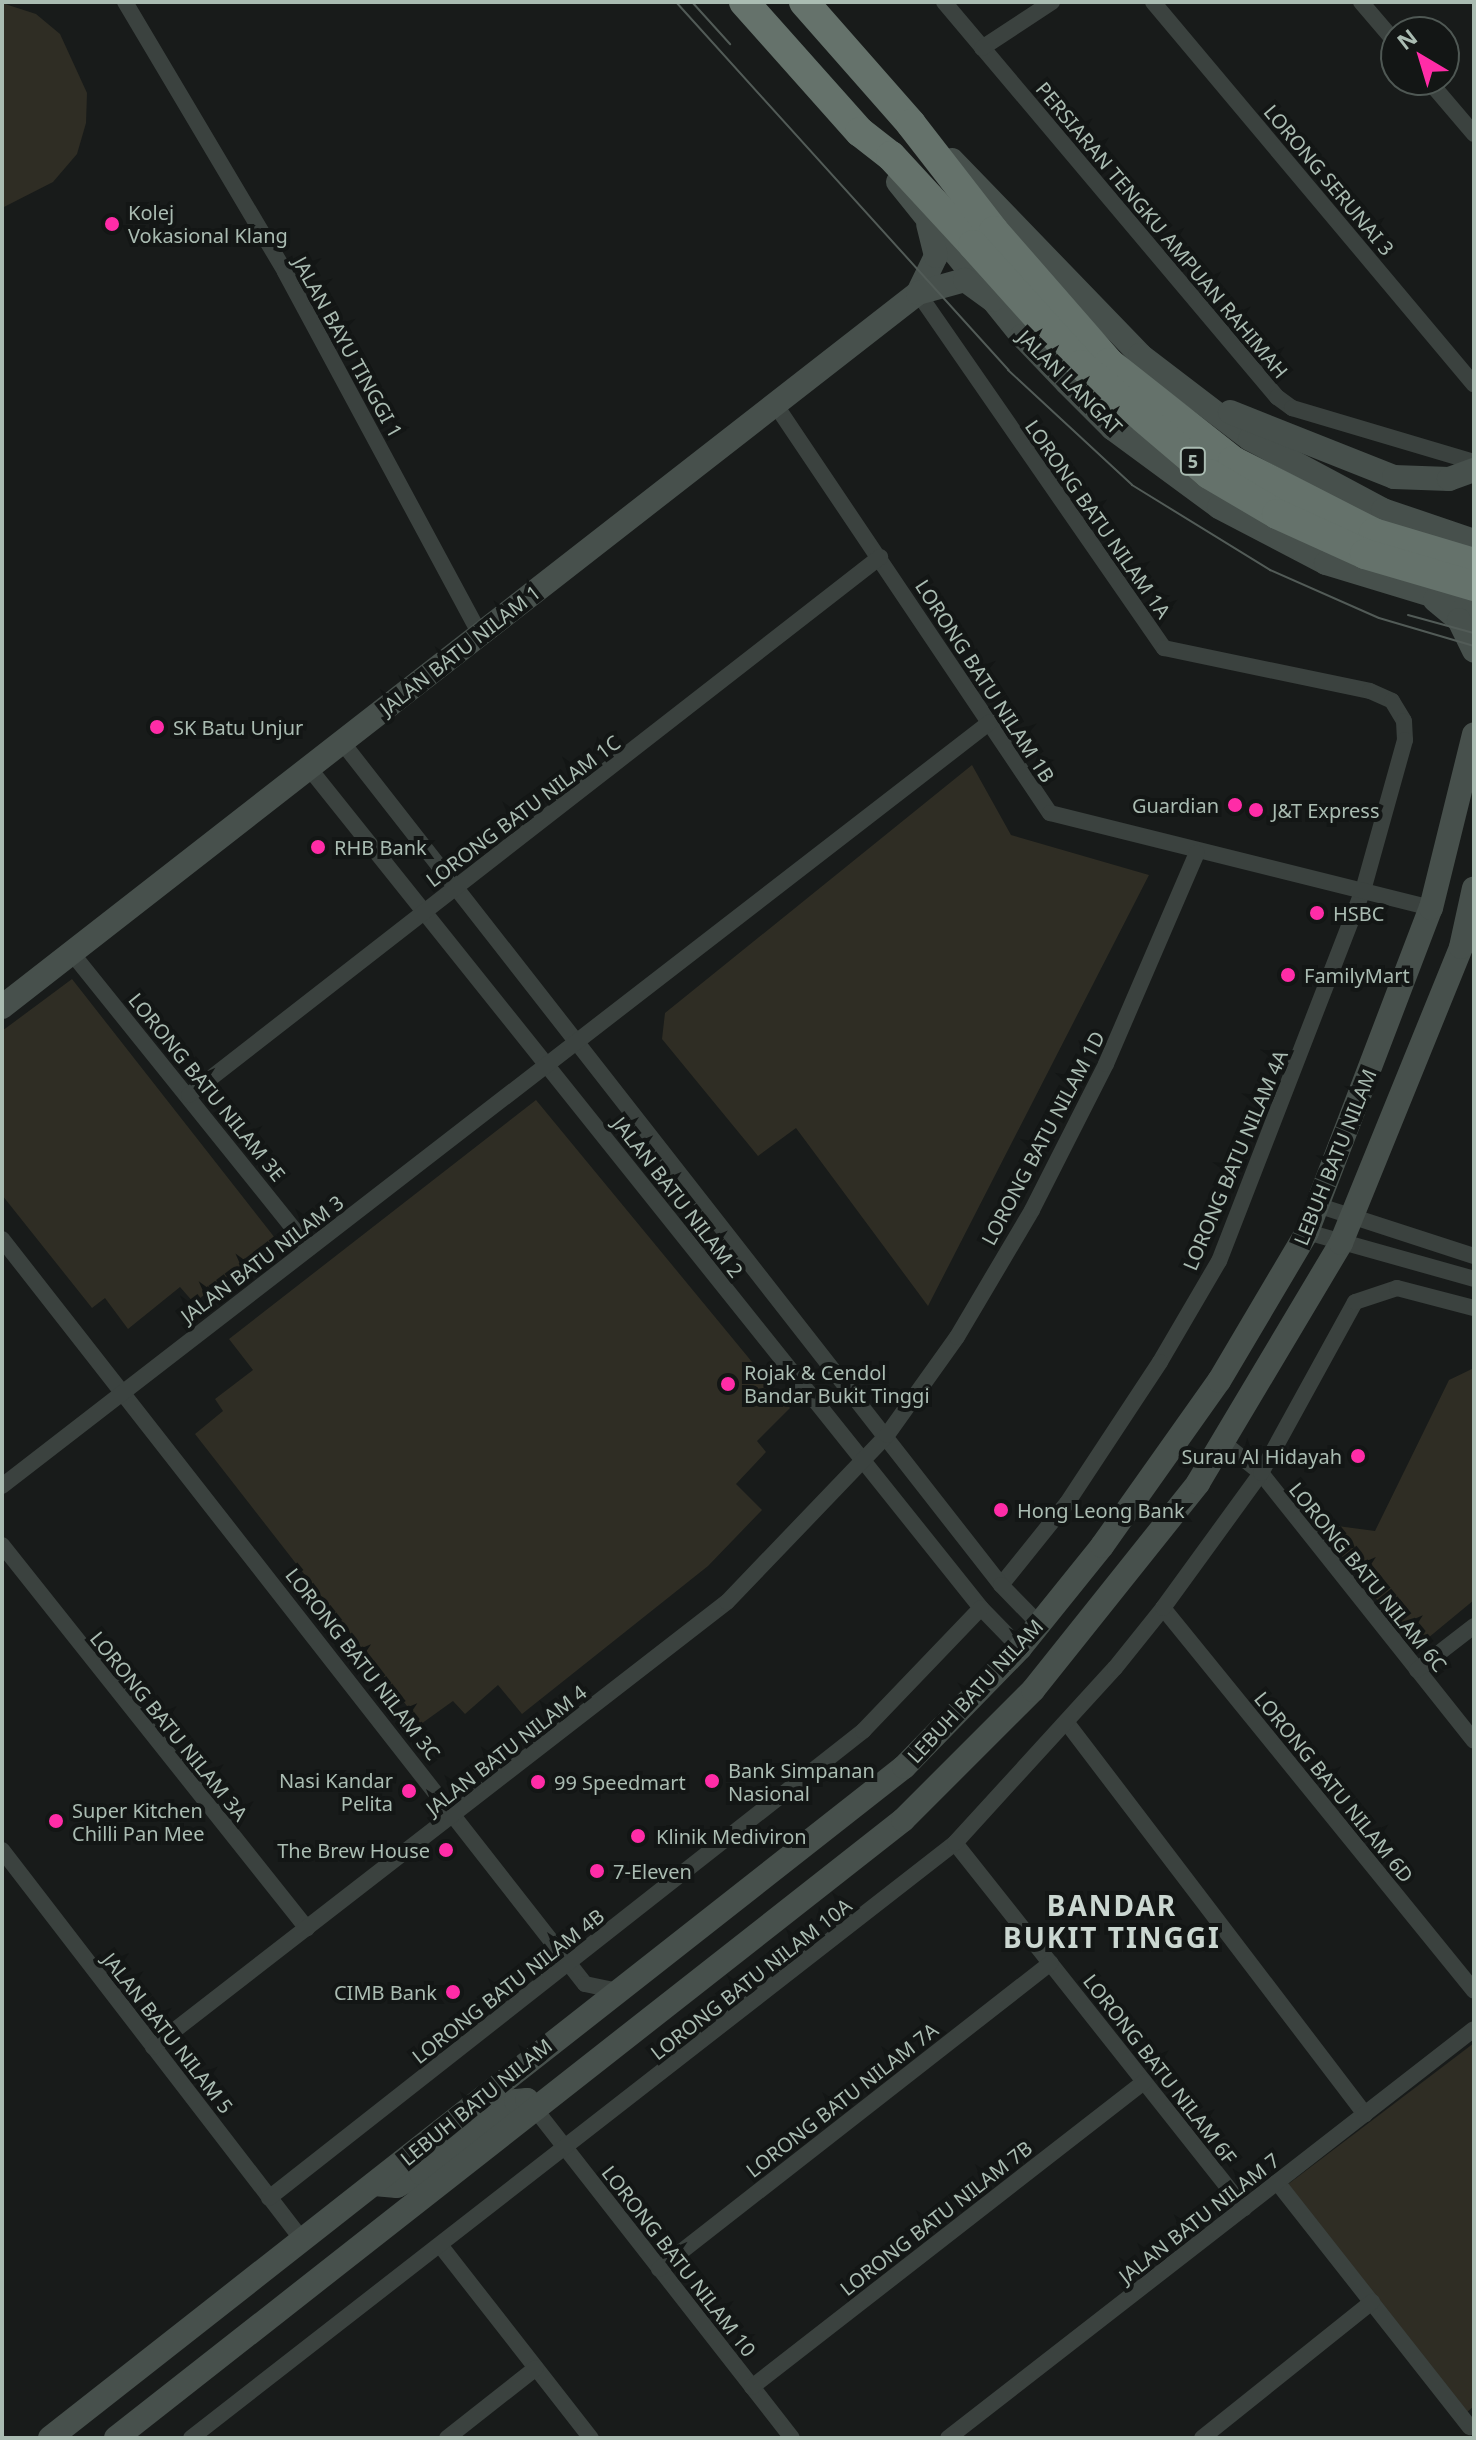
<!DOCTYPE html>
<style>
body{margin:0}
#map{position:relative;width:1476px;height:2440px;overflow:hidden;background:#181b1a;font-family:"Noto Sans",sans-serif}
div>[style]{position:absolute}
.green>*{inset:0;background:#2f2d24}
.street>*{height:16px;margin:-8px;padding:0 8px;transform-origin:8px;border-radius:8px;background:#3b423f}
.secondary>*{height:24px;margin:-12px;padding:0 12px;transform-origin:12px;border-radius:12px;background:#47504c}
.highway>*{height:30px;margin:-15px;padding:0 15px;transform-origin:15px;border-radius:15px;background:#65726b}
.tram>*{height:2px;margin:-1px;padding:0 1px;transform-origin:1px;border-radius:1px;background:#525b57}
.highway-bridge>*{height:30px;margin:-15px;padding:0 15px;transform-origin:15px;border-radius:15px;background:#65726b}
.dots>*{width:22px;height:22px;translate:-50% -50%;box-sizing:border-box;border:4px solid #131615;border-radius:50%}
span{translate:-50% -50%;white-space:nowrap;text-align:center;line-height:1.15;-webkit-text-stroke:8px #131615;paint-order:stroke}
.shield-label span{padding:2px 6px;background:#131615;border:2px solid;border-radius:6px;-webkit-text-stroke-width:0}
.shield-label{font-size:18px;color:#aabcb2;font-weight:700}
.street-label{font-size:20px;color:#aabcb2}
.poi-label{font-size:20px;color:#aabcb2}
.left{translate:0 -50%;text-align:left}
.right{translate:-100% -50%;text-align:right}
.district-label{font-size:28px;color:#cbd7d1;font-weight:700;letter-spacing:2px}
.frame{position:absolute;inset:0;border:4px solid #aabcb2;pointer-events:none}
.north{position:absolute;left:1380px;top:16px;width:80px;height:80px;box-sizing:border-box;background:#131615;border:2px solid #4f5854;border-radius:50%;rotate:322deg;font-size:22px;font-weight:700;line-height:32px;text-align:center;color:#aabcb2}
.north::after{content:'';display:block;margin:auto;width:28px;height:36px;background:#ff2ca7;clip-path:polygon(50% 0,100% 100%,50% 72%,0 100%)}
</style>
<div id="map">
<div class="green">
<i style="clip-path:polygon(2px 3px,36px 14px,60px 34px,87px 93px,86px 123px,77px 154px,53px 182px,2px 208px)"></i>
<i style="clip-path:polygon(972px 765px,1011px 835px,1149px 875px,928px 1306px,796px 1128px,758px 1156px,662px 1039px,665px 1013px)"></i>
<i style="clip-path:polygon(72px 979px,275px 1238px,194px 1303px,180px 1287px,128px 1329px,105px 1298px,92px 1308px,2px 1195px,2px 1031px)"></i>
<i style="clip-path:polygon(536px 1100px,790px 1408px,757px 1441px,766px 1452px,736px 1484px,762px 1510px,708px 1566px,522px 1714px,498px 1685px,465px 1714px,453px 1701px,421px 1724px,195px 1434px,223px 1411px,215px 1399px,253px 1370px,229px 1339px)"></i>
<i style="clip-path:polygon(1474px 1368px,1474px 1600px,1428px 1638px,1404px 1633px,1315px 1523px,1375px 1531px,1449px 1380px)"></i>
<i style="clip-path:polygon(1474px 2043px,1474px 2406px,1466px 2413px,1287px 2185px)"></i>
</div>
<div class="street">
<i style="left:125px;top:2px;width:314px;rotate:59.3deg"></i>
<i style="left:285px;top:272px;width:411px;rotate:61.7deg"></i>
<i style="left:944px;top:2px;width:517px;rotate:49.87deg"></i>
<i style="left:1277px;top:397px;width:19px;rotate:36deg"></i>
<i style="left:1292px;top:408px;width:190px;rotate:16.5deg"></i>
<i style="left:1153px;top:2px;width:499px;rotate:50deg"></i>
<i style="left:1361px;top:2px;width:54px;rotate:49.5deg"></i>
<i style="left:982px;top:48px;width:84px;rotate:-33.3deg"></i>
<i style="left:1428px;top:80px;width:71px;rotate:49.6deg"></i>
<i style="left:918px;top:293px;width:432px;rotate:55.3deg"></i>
<i style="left:1164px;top:648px;width:210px;rotate:11.8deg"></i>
<i style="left:1370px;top:691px;width:24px;rotate:24deg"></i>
<i style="left:1392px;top:701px;width:23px;rotate:59deg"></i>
<i style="left:1404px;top:721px;width:19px;rotate:87deg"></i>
<i style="left:1405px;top:740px;width:156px;rotate:105.6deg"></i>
<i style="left:1363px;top:890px;width:398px;rotate:111.2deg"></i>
<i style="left:1219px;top:1261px;width:117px;rotate:120.3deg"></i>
<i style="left:1160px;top:1362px;width:169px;rotate:123.4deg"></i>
<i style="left:1067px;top:1503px;width:105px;rotate:128.8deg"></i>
<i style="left:775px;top:404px;width:493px;rotate:56.1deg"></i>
<i style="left:1050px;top:813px;width:393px;rotate:14deg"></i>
<i style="left:342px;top:742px;width:1070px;rotate:51.98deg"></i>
<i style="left:1001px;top:1585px;width:54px;rotate:45.7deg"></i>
<i style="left:309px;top:768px;width:1076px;rotate:51.34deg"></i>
<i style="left:981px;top:1608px;width:56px;rotate:45.7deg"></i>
<i style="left:71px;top:952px;width:380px;rotate:51.2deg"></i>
<i style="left:189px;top:1095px;width:876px;rotate:-37.9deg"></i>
<i style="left:1320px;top:1206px;width:162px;rotate:18deg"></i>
<i style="left:1307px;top:1232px;width:173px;rotate:15.7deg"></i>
<i style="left:2px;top:1239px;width:946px;rotate:51.96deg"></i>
<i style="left:585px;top:1984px;width:33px;rotate:12deg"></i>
<i style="left:1225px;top:1444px;width:46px;rotate:38.9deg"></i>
<i style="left:1261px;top:1473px;width:342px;rotate:51.5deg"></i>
<i style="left:2px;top:1486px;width:1249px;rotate:-37.71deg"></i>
<i style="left:2px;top:1545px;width:490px;rotate:51.5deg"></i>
<i style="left:1163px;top:1608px;width:493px;rotate:50.9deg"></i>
<i style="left:1417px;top:1670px;width:72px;rotate:-37.7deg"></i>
<i style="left:1067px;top:1723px;width:492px;rotate:52.7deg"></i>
<i style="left:955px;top:1843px;width:466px;rotate:51.6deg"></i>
<i style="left:2px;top:1850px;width:491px;rotate:52.4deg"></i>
<i style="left:153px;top:2047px;width:726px;rotate:-37.79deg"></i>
<i style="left:727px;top:1602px;width:231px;rotate:-46.2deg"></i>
<i style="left:887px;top:1435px;width:120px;rotate:-54.5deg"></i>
<i style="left:957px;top:1337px;width:147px;rotate:-59.4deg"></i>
<i style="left:1032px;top:1210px;width:164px;rotate:-63.1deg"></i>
<i style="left:1106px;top:1064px;width:230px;rotate:-66.7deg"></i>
<i style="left:535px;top:2109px;width:417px;rotate:52deg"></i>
<i style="left:1277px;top:2182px;width:312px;rotate:51.8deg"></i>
<i style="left:269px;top:2198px;width:756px;rotate:-38.17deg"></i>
<i style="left:863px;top:1731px;width:170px;rotate:-46.2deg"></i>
<i style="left:440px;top:2245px;width:245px;rotate:52deg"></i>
<i style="left:659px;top:2269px;width:497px;rotate:-38deg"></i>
<i style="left:752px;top:2387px;width:497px;rotate:-37.9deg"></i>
<i style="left:191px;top:2438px;width:968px;rotate:-37.91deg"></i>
<i style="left:955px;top:1843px;width:237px;rotate:-47.6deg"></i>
<i style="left:1115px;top:1668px;width:77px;rotate:-51.3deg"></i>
<i style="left:1163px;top:1608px;width:167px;rotate:-54deg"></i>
<i style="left:1261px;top:1473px;width:195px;rotate:-61.2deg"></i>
<i style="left:1355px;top:1302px;width:44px;rotate:-18.4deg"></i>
<i style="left:1397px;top:1288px;width:80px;rotate:14.6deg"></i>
<i style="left:447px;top:2438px;width:113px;rotate:-38.2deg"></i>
<i style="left:948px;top:2438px;width:666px;rotate:-37.87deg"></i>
<i style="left:1202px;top:2438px;width:218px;rotate:-38.7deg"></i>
</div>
<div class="secondary">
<i style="left:952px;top:160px;width:271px;rotate:46deg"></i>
<i style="left:1140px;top:355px;width:138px;rotate:37.4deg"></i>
<i style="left:1250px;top:439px;width:151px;rotate:28.1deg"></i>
<i style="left:1383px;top:510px;width:96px;rotate:18.8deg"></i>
<i style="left:898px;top:182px;width:198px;rotate:51.2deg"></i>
<i style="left:1022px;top:336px;width:65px;rotate:46.2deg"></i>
<i style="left:1067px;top:383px;width:64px;rotate:45deg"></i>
<i style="left:1112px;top:428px;width:133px;rotate:36.4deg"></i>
<i style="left:1219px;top:507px;width:121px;rotate:27.6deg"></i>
<i style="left:1326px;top:563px;width:155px;rotate:16.9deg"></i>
<i style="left:918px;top:293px;width:41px;rotate:-64.1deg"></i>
<i style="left:936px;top:256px;width:32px;rotate:-104deg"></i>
<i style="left:1230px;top:412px;width:176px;rotate:21.6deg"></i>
<i style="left:1394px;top:477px;width:55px;rotate:2.1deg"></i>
<i style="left:1449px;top:479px;width:27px;rotate:-20deg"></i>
<i style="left:1435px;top:600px;width:31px;rotate:40deg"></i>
<i style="left:1459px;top:620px;width:34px;rotate:64deg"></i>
<i style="left:2px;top:1007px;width:1161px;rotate:-37.94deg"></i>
<i style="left:918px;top:293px;width:49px;rotate:-15.5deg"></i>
<i style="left:965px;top:280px;width:34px;rotate:36deg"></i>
<i style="left:374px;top:2184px;width:23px;rotate:5deg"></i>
<i style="left:397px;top:2186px;width:27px;rotate:-28deg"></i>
<i style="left:421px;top:2173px;width:119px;rotate:-37.2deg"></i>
<i style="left:516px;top:2101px;width:11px;rotate:-5deg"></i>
<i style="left:527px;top:2100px;width:12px;rotate:48deg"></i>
<i style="left:50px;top:2438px;width:1086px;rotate:-38.16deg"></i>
<i style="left:904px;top:1767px;width:166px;rotate:-45.7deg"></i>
<i style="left:1020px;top:1648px;width:131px;rotate:-51.2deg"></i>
<i style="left:1102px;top:1546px;width:202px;rotate:-54.7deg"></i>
<i style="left:1219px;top:1381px;width:173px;rotate:-59.4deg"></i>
<i style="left:1307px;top:1232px;width:347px;rotate:-69.1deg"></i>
<i style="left:1431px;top:908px;width:179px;rotate:-76.1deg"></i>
<i style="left:116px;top:2438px;width:1001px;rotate:-38.14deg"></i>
<i style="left:903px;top:1820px;width:184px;rotate:-45deg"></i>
<i style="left:1033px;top:1690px;width:265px;rotate:-51.4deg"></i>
<i style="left:1198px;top:1483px;width:279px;rotate:-59.2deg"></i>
<i style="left:1341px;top:1243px;width:319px;rotate:-67.9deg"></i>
<i style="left:1461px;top:947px;width:60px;rotate:-77.6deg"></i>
</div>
<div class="highway">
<i style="left:744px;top:2px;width:174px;rotate:48.3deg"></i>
<i style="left:860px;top:132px;width:39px;rotate:38deg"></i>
<i style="left:891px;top:156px;width:121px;rotate:47.3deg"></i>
<i style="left:804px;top:2px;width:162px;rotate:48.7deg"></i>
<i style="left:911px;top:124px;width:135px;rotate:52.2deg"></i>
</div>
<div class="tram">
<i style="left:676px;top:2px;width:496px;rotate:47.9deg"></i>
<i style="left:1008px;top:370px;width:169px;rotate:42.8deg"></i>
<i style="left:1132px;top:485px;width:162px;rotate:31.6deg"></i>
<i style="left:1270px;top:570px;width:119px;rotate:23.8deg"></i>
<i style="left:1379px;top:618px;width:99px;rotate:16.4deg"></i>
<i style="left:692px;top:2px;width:57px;rotate:47.9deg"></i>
<i style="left:1408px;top:615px;width:68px;rotate:15.3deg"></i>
</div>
<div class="highway-bridge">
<i style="left:994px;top:231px;width:175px;rotate:48.9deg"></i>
<i style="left:1109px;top:363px;width:158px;rotate:38.3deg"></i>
<i style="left:1233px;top:461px;width:158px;rotate:27.1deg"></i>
<i style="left:1374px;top:533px;width:104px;rotate:16.7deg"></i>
<i style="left:973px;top:245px;width:161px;rotate:48deg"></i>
<i style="left:1081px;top:365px;width:168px;rotate:40.4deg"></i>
<i style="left:1209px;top:474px;width:79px;rotate:30.5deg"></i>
<i style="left:1277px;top:514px;width:97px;rotate:24.4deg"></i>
<i style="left:1365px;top:554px;width:114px;rotate:16.4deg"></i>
</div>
<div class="dots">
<i style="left:112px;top:224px;background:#ff2ca7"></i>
<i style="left:157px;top:727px;background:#ff2ca7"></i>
<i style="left:1235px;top:805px;background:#ff2ca7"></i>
<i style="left:1256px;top:810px;background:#ff2ca7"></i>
<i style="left:318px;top:847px;background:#ff2ca7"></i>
<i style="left:1317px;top:913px;background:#ff2ca7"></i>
<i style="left:1288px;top:975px;background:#ff2ca7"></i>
<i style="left:728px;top:1384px;background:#ff2ca7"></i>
<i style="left:1358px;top:1456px;background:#ff2ca7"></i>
<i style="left:1001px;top:1510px;background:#ff2ca7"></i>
<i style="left:712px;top:1781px;background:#ff2ca7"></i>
<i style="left:538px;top:1782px;background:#ff2ca7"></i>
<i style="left:409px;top:1791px;background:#ff2ca7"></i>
<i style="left:56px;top:1821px;background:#ff2ca7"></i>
<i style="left:638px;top:1836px;background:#ff2ca7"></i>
<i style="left:446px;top:1850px;background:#ff2ca7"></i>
<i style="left:597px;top:1871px;background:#ff2ca7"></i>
<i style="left:453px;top:1992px;background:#ff2ca7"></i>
</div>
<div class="shield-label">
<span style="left:1193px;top:461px">5</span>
</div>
<div class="street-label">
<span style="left:1329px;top:180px;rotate:50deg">LORONG SERUNAI 3</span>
<span style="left:1162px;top:230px;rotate:50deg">PERSIARAN TENGKU AMPUAN RAHIMAH</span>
<span style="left:348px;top:347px;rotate:61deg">JALAN BAYU TINGGI 1</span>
<span style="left:1070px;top:382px;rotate:45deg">JALAN LANGAT</span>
<span style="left:1098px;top:519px;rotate:55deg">LORONG BATU NILAM 1A</span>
<span style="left:460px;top:650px;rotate:-38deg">JALAN BATU NILAM 1</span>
<span style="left:985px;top:681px;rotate:57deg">LORONG BATU NILAM 1B</span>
<span style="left:523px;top:811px;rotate:-37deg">LORONG BATU NILAM 1C</span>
<span style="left:207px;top:1087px;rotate:51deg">LORONG BATU NILAM 3E</span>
<span style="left:1043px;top:1138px;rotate:-62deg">LORONG BATU NILAM 1D</span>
<span style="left:1335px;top:1157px;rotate:-68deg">LEBUH BATU NILAM</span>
<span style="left:1235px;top:1160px;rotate:-67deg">LORONG BATU NILAM 4A</span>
<span style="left:678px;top:1197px;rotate:52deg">JALAN BATU NILAM 2</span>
<span style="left:262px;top:1259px;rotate:-37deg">JALAN BATU NILAM 3</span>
<span style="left:1368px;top:1577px;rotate:51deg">LORONG BATU NILAM 6C</span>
<span style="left:363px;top:1664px;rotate:52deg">LORONG BATU NILAM 3C</span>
<span style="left:975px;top:1691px;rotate:-47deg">LEBUH BATU NILAM</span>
<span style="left:169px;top:1726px;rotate:51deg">LORONG BATU NILAM 3A</span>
<span style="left:506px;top:1750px;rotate:-38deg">JALAN BATU NILAM 4</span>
<span style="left:1334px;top:1787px;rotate:51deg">LORONG BATU NILAM 6D</span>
<span style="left:751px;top:1979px;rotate:-38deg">LORONG BATU NILAM 10A</span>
<span style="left:508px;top:1986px;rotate:-38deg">LORONG BATU NILAM 4B</span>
<span style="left:168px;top:2033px;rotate:52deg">JALAN BATU NILAM 5</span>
<span style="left:1160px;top:2069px;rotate:52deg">LORONG BATU NILAM 6F</span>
<span style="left:842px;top:2100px;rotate:-38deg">LORONG BATU NILAM 7A</span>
<span style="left:476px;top:2102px;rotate:-39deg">LEBUH BATU NILAM</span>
<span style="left:936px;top:2218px;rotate:-38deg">LORONG BATU NILAM 7B</span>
<span style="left:1199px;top:2218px;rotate:-38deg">JALAN BATU NILAM 7</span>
<span style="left:679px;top:2261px;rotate:52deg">LORONG BATU NILAM 10</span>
</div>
<div class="poi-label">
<span class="left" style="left:128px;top:224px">Kolej<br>Vokasional Klang</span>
<span class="left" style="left:173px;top:727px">SK Batu Unjur</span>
<span class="right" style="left:1219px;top:805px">Guardian</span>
<span class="left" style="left:1272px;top:810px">J&amp;T Express</span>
<span class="left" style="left:334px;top:847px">RHB Bank</span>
<span class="left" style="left:1333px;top:913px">HSBC</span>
<span class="left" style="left:1304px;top:975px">FamilyMart</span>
<span class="left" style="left:744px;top:1384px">Rojak &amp; Cendol<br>Bandar Bukit Tinggi</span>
<span class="right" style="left:1342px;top:1456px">Surau Al Hidayah</span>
<span class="left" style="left:1017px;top:1510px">Hong Leong Bank</span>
<span class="left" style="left:728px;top:1782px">Bank Simpanan<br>Nasional</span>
<span class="right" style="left:393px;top:1792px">Nasi Kandar<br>Pelita</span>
<span class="left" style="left:554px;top:1782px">99 Speedmart</span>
<span class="left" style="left:72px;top:1822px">Super Kitchen<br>Chilli Pan Mee</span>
<span class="left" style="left:656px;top:1836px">Klinik Mediviron</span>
<span class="right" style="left:430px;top:1850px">The Brew House</span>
<span class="left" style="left:613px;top:1871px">7-Eleven</span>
<span class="right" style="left:437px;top:1992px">CIMB Bank</span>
</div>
<div class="district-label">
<span style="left:1112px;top:1921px">BANDAR<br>BUKIT TINGGI</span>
</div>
<div class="frame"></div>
<div class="north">N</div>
</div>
